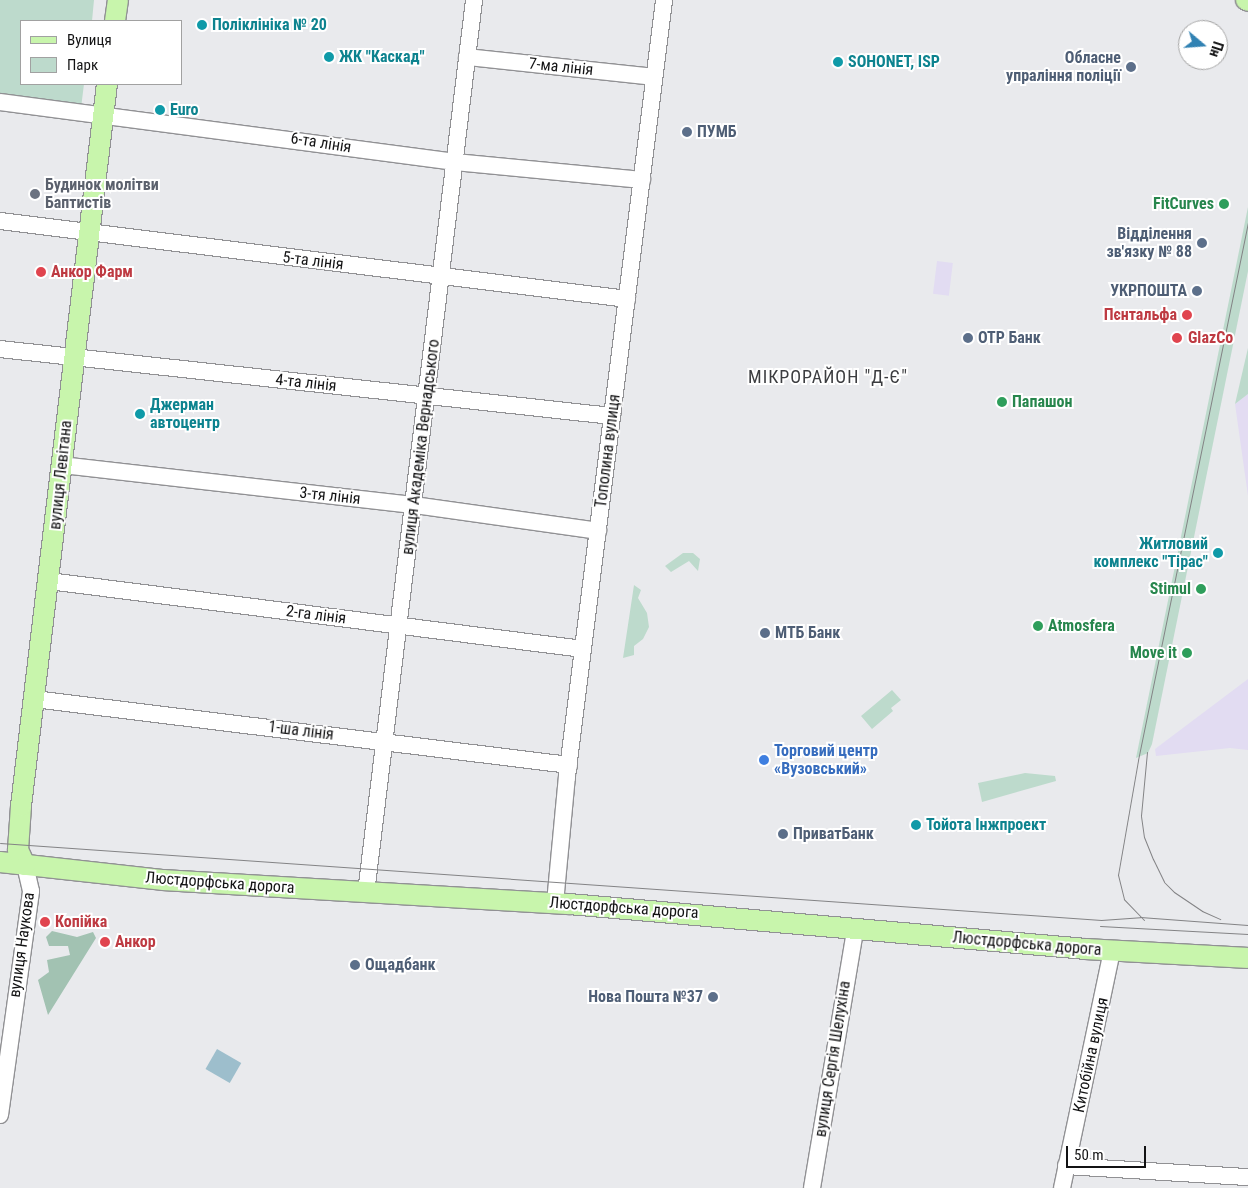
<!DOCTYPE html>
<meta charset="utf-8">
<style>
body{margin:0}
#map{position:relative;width:1248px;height:1188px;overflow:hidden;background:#e9eaed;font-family:"Roboto Condensed",sans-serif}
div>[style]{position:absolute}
.industrial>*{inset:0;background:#e2dcf2;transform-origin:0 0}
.education>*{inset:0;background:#e3dcf2}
.green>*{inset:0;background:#bddacc}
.forest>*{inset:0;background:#a2c2b2}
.water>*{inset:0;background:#9dbecc;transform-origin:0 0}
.roads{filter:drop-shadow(1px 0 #919194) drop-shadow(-1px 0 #919194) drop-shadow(0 1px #919194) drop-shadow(0 -1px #919194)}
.minor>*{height:16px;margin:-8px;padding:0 8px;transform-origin:8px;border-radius:8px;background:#fff}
.major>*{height:20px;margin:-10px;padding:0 10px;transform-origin:10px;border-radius:10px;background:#c8f5ac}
.tram>*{height:1px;margin:-0.5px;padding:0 0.5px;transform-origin:0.5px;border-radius:0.5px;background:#838385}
.dots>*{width:14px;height:14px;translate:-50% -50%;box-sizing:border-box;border:2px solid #fff;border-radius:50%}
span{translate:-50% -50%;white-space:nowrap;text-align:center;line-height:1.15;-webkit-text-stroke:4px #fff;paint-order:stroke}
.culture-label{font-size:16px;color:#0d838f;font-weight:700}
.left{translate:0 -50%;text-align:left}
.right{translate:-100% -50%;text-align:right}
.service-label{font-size:16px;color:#4e5e75;font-weight:700}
.street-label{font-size:16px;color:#131314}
.worship-label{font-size:16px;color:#5b616d;font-weight:700}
.leisure-label{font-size:16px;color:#27864d;font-weight:700}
.health-label{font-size:16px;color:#be3a42;font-weight:700}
.shop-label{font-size:16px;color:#366cbe;font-weight:700}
.neighbourhood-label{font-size:18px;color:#3c3d40;letter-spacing:1px}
.legend{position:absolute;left:20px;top:20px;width:162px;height:65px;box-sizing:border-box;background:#fff;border:1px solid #a1a1a1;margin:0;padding:6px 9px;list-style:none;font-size:15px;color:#131314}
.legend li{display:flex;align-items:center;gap:10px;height:25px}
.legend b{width:25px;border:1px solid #a1a1a1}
.north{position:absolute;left:1178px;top:20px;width:50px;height:50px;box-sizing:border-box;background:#fff;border:1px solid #a1a1a1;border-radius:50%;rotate:108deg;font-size:14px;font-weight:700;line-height:20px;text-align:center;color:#131314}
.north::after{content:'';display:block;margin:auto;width:18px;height:22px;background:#3182b3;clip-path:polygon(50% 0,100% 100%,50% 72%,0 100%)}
.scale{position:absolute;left:1066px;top:1146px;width:80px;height:22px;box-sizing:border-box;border:2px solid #131314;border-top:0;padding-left:6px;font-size:15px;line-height:18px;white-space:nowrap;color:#131314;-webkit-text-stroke:4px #fff;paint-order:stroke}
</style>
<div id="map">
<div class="industrial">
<i style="left:937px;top:261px;width:16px;height:33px;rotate:7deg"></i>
<i style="clip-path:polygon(1248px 679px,1248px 750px,1230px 748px,1156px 756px,1155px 749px)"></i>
</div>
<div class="education">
<i style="clip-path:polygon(1248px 394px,1248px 496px,1235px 404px)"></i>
</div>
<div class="green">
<i style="clip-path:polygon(0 0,94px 0,92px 21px,21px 21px,21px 84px,84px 84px,81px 108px,0 98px)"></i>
<i style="clip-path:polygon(1248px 207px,1248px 271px,1152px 744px,1148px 753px,1136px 758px)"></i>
<i style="clip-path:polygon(1248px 348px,1248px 394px,1235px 404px)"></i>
<i style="clip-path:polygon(683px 553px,693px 553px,700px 559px,698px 571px,689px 561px,671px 572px,665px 566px)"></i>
<i style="clip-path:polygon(634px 585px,641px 590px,638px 598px,647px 613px,649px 627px,643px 639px,634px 646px,634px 655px,623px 658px)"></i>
<i style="clip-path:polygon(892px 690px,901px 700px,891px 708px,893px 711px,872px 729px,861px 716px)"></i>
<i style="clip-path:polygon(1025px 773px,1055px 776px,1056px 781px,982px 802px,978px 783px)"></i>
</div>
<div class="forest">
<i style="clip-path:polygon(52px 931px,77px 937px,93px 932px,96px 938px,48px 1015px,38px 980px,49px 972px,47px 960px,70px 955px,68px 946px,49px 946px,46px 937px)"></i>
</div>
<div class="water">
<i style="left:217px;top:1049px;width:28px;height:23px;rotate:30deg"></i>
</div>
<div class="roads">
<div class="minor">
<i style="left:467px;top:57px;width:188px;rotate:6.1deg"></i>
<i style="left:0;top:102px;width:459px;rotate:7.5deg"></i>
<i style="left:455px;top:162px;width:188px;rotate:5.5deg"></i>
<i style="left:0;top:221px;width:632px;rotate:7.09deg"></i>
<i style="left:0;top:349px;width:616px;rotate:6.25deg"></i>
<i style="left:62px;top:465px;width:354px;rotate:6.5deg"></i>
<i style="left:414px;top:505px;width:186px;rotate:8deg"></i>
<i style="left:49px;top:581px;width:538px;rotate:7.26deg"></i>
<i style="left:34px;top:699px;width:539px;rotate:7.03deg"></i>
<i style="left:366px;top:893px;width:900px;rotate:-83.1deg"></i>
<i style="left:555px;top:903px;width:127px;rotate:-84.6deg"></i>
<i style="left:567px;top:777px;width:783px;rotate:-82.88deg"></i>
<i style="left:0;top:1115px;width:226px;rotate:-82.1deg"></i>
<i style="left:31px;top:891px;width:27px;rotate:-103deg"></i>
<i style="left:1066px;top:1166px;width:182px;rotate:3.5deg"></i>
<i style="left:812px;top:1188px;width:262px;rotate:-80.5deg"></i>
<i style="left:1062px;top:1188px;width:242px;rotate:-78.1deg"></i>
</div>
<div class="major">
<i style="left:1246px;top:0;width:2px;rotate:27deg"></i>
<i style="left:115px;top:21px;width:21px;rotate:-82deg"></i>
<i style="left:0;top:862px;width:165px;rotate:6.3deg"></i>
<i style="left:164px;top:880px;width:406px;rotate:3.4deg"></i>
<i style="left:569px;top:904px;width:519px;rotate:4.97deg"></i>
<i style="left:1086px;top:949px;width:162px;rotate:3.2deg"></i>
<i style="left:25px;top:865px;width:17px;rotate:-115deg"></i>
<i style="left:18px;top:850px;width:44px;rotate:-86.1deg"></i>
<i style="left:21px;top:806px;width:727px;rotate:-83.21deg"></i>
</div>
</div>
<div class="tram">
<i style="left:1147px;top:752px;width:64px;rotate:95.4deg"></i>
<i style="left:1141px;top:816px;width:21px;rotate:82deg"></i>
<i style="left:1144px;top:837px;width:24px;rotate:68deg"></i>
<i style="left:1153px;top:859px;width:25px;rotate:64deg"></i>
<i style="left:1164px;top:882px;width:14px;rotate:45deg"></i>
<i style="left:1174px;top:892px;width:34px;rotate:34deg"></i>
<i style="left:1202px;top:911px;width:20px;rotate:24deg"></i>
<i style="left:0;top:843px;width:1104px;rotate:4deg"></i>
<i style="left:1101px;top:920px;width:39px;rotate:-4deg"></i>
<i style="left:1140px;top:917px;width:108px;rotate:4.2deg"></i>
<i style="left:1144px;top:920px;width:29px;rotate:-134deg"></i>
<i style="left:1124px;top:899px;width:25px;rotate:-104deg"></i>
<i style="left:1118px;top:875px;width:117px;rotate:-80.1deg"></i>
<i style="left:1138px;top:760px;width:549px;rotate:-78.44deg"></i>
<i style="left:1100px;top:926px;width:148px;rotate:3.1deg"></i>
</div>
<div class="dots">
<i style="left:202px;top:25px;background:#0f9aa8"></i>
<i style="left:329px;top:57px;background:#0f9aa8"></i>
<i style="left:838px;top:62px;background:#0f9aa8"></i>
<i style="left:1131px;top:67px;background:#5c6f8a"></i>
<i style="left:160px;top:110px;background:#0f9aa8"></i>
<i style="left:687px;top:132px;background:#5c6f8a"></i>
<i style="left:35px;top:194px;background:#6b7280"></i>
<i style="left:1224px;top:204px;background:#2e9e5b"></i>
<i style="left:1202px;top:243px;background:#5c6f8a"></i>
<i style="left:41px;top:272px;background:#e0444e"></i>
<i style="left:1197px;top:291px;background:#5c6f8a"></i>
<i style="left:1187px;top:315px;background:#e0444e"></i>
<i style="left:968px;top:338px;background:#5c6f8a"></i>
<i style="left:1177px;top:338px;background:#e0444e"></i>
<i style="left:1002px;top:402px;background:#2e9e5b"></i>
<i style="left:140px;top:414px;background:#0f9aa8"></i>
<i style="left:1218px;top:553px;background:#0f9aa8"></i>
<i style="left:1201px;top:589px;background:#2e9e5b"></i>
<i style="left:1038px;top:626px;background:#2e9e5b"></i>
<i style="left:765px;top:633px;background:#5c6f8a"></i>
<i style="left:1187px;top:653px;background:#2e9e5b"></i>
<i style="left:764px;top:760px;background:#3f7fe0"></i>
<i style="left:916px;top:825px;background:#0f9aa8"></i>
<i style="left:783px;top:834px;background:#5c6f8a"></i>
<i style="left:45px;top:922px;background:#e0444e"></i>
<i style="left:105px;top:942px;background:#e0444e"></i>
<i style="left:355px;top:965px;background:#5c6f8a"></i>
<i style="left:713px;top:997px;background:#5c6f8a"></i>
</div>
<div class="culture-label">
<span class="left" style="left:212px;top:25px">Поліклініка № 20</span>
<span class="left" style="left:339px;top:57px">ЖК "Каскад"</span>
<span class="left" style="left:848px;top:62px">SOHONET, ISP</span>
<span class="left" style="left:170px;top:110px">Euro</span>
<span class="left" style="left:150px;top:414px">Джерман<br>автоцентр</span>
<span class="right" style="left:1208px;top:553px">Житловий<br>комплекс "Тірас"</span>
<span class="left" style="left:926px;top:825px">Тойота Інжпроект</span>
</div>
<div class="service-label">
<span class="right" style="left:1121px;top:67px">Обласне<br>упраління поліції</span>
<span class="left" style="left:697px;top:132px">ПУМБ</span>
<span class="right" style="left:1192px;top:243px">Відділення<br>зв'язку № 88</span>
<span class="right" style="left:1187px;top:291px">УКРПОШТА</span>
<span class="left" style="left:978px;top:338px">OTP Банк</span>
<span class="left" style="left:775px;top:633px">МТБ Банк</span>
<span class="left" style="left:793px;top:834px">ПриватБанк</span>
<span class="left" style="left:365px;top:965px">Ощадбанк</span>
<span class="right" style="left:703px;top:997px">Нова Пошта №37</span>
</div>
<div class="street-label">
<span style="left:561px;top:67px;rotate:6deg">7-ма лінія</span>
<span style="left:321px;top:143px;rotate:9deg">6-та лінія</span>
<span style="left:313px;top:261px;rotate:7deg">5-та лінія</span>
<span style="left:306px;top:383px;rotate:6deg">4-та лінія</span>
<span style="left:421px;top:447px;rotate:-83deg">вулиця Академіка Вернадського</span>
<span style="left:608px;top:451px;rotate:-83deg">Тополина вулиця</span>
<span style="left:61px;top:475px;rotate:-84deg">вулиця Левітана</span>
<span style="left:330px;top:496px;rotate:6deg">3-тя лінія</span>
<span style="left:316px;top:615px;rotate:7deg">2-га лінія</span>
<span style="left:301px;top:731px;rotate:7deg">1-ша лінія</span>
<span style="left:220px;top:883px;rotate:4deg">Люстдорфська дорога</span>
<span style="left:624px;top:908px;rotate:4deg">Люстдорфська дорога</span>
<span style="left:1027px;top:944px;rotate:5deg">Люстдорфська дорога</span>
<span style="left:22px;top:945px;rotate:-82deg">вулиця Наукова</span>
<span style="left:1091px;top:1055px;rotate:-78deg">Китобійна вулиця</span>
<span style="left:833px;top:1059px;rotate:-81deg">вулиця Сергія Шелухіна</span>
</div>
<div class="worship-label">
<span class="left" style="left:45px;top:194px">Будинок молітви<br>Баптистів</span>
</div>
<div class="leisure-label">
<span class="right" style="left:1214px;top:204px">FitCurves</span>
<span class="left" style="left:1012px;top:402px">Папашон</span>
<span class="right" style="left:1191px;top:589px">Stimul</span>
<span class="left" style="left:1048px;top:626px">Atmosfera</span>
<span class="right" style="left:1177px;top:653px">Move it</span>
</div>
<div class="health-label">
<span class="left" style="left:51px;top:272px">Анкор Фарм</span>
<span class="right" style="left:1177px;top:315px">Пєнтальфа</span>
<span class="left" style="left:1188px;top:338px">GlazCo</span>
<span class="left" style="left:55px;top:922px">Копійка</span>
<span class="left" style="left:115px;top:942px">Анкор</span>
</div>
<div class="shop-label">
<span class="left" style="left:774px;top:760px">Торговий центр<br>«Вузовський»</span>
</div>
<div class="neighbourhood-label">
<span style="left:828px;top:377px">МІКРОРАЙОН "Д-Є"</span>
</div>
<ul class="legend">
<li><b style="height:6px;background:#c8f5ac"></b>Вулиця</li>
<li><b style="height:14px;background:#bddacc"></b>Парк</li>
</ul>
<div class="north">Пн</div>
<div class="scale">50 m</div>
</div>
